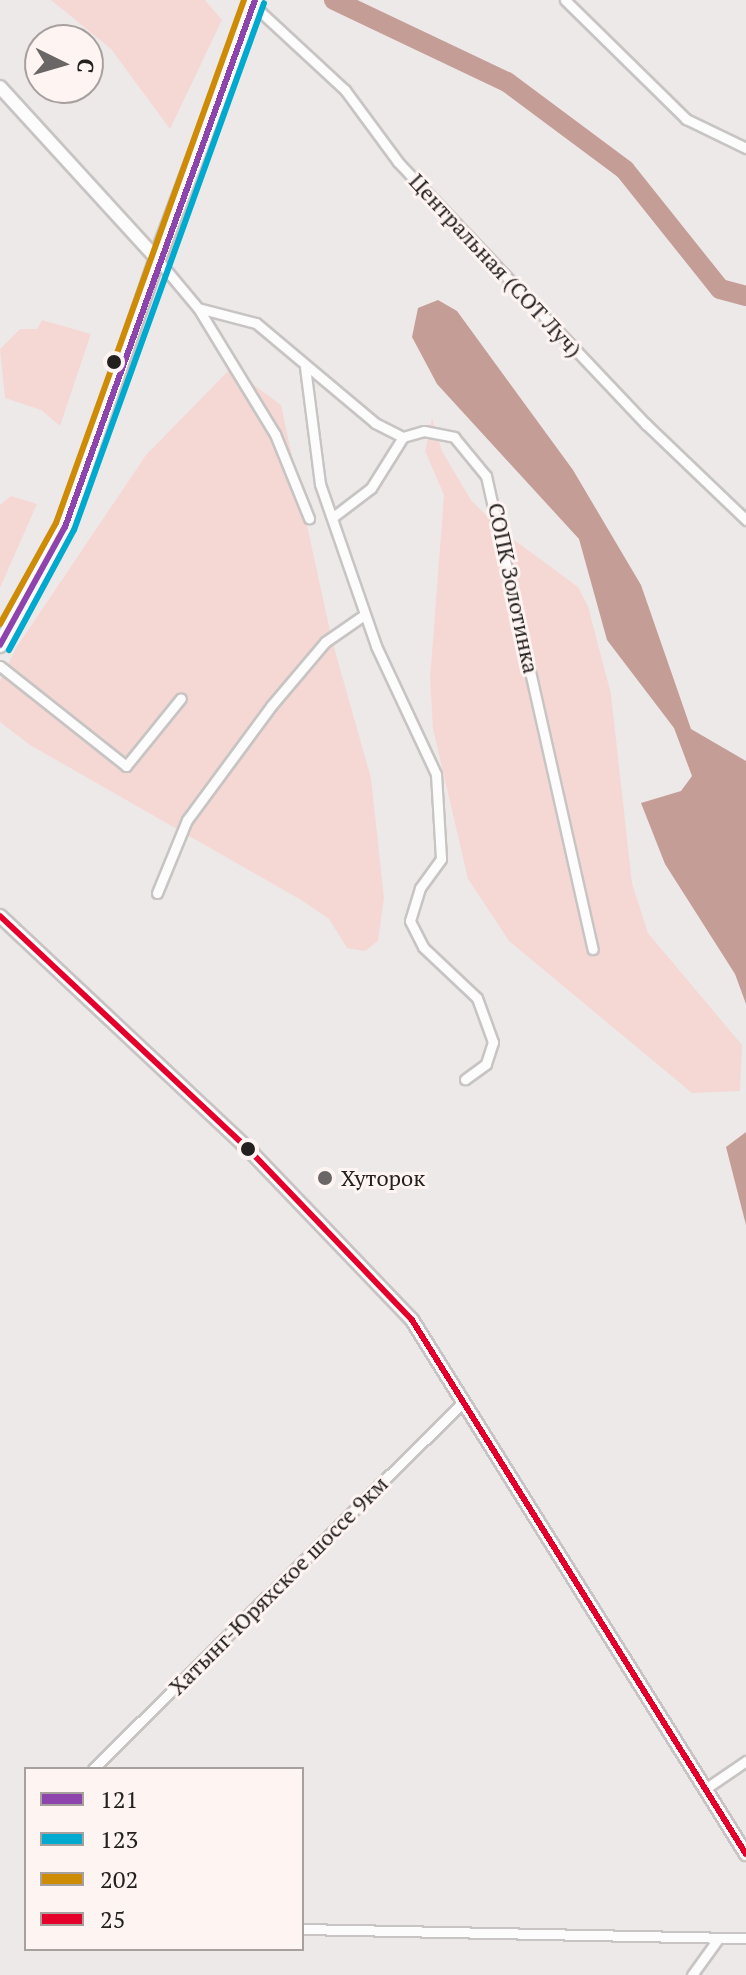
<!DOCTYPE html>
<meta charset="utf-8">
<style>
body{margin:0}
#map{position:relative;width:746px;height:1975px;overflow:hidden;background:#eee9e9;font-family:"PT Serif",serif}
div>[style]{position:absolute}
.green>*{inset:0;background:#f5d8d4}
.water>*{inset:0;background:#c59d97}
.river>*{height:20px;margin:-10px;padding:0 10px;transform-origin:10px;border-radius:10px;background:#c59d97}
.roads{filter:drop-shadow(2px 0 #c8c4c4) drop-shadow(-2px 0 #c8c4c4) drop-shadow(0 2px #c8c4c4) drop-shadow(0 -2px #c8c4c4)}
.street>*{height:9px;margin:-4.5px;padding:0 4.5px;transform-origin:4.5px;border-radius:4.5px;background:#fcfcfc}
.secondary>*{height:12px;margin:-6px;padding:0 6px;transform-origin:6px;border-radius:6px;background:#fcfcfc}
.primary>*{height:14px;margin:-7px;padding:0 7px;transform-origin:7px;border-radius:7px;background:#fcfcfc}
.highway>*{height:16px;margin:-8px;padding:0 8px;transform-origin:8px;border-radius:8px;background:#fcfcfc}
.bus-1>*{height:6px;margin:-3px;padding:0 3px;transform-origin:3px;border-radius:3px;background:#8e44ad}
.bus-2>*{height:6px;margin:-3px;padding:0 3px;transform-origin:3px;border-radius:3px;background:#00a9ce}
.bus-3>*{height:6px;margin:-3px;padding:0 3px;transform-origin:3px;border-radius:3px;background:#cd8b06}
.bus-4>*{height:6px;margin:-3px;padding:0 3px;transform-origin:3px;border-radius:3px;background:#e4002b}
.dots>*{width:22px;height:22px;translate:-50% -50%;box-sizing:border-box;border:4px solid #fef5f3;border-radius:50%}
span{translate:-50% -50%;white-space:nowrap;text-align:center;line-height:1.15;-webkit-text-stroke:6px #fef5f3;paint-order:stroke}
.street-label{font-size:22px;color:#23201f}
.poi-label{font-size:22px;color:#23201f}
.left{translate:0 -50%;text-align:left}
.legend{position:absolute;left:24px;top:1767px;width:280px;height:184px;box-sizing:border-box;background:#fef5f3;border:2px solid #a6a09e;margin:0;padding:10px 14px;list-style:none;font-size:24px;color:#23201f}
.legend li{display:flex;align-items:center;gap:16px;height:40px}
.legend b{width:40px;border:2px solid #a6a09e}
.north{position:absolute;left:24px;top:24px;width:80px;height:80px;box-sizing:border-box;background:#fef5f3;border:2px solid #a6a09e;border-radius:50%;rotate:95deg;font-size:22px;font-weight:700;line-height:32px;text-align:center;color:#23201f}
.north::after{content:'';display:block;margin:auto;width:28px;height:36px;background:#6a6666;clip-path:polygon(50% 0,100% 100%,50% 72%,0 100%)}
</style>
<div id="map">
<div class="green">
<i style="clip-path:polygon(51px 0,205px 0,222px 20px,170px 129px,111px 49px)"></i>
<i style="clip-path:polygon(42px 320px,91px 334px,60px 426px,41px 410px,5px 398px,0 349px,20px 329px,37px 329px)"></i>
<i style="clip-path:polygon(231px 368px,281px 405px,332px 640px,371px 778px,384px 898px,378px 941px,365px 951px,347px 948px,329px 919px,301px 900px,30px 745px,0 722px,0 681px,16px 648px,146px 455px)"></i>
<i style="clip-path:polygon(432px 418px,442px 451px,471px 500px,501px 530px,578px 587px,588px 606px,611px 694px,632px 883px,648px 933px,742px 1045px,740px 1091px,692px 1093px,509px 941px,468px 879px,433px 729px,430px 679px,444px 495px,425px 451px)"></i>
<i style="clip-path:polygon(11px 496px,37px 504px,0 588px,0 505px)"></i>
</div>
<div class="water">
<i style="clip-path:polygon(438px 300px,457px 311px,573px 470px,641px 585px,691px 729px,746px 761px,746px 1004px,735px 974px,665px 864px,641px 803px,681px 791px,692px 776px,674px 728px,607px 640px,579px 539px,437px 384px,412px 337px,418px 308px)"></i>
<i style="clip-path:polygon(746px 1132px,746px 1225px,726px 1147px)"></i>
</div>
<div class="river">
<i style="left:334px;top:0;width:191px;rotate:25.4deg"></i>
<i style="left:507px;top:82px;width:147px;rotate:36.7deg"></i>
<i style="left:625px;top:170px;width:152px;rotate:51.4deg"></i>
<i style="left:720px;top:289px;width:27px;rotate:15deg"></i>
</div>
<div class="roads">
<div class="street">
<i style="left:565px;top:0;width:170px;rotate:44.5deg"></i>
<i style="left:686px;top:119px;width:67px;rotate:25.8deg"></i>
<i style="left:251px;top:3px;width:128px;rotate:42.8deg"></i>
<i style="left:345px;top:90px;width:89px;rotate:53.6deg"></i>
<i style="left:398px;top:162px;width:361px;rotate:46.6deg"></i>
<i style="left:646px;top:424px;width:139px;rotate:43.8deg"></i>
<i style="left:157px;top:259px;width:64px;rotate:50.1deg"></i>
<i style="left:198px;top:308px;width:148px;rotate:58.6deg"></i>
<i style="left:275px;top:434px;width:91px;rotate:68deg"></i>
<i style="left:198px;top:308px;width:60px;rotate:14.5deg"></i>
<i style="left:256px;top:323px;width:155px;rotate:40deg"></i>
<i style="left:375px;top:423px;width:31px;rotate:27deg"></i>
<i style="left:403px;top:437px;width:22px;rotate:-16deg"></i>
<i style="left:424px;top:431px;width:31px;rotate:11deg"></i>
<i style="left:454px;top:437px;width:50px;rotate:50.6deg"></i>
<i style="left:486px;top:476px;width:485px;rotate:77.3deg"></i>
<i style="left:305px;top:367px;width:118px;rotate:82.7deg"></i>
<i style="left:320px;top:484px;width:171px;rotate:70.9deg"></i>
<i style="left:376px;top:646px;width:141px;rotate:64.9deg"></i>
<i style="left:436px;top:774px;width:85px;rotate:86.6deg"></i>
<i style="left:441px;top:859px;width:36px;rotate:126deg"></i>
<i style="left:420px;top:888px;width:34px;rotate:107deg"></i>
<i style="left:410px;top:921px;width:29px;rotate:63deg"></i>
<i style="left:423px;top:947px;width:74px;rotate:43.4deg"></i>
<i style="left:477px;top:998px;width:47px;rotate:70deg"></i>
<i style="left:493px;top:1042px;width:23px;rotate:108deg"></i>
<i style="left:486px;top:1064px;width:26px;rotate:144deg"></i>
<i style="left:333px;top:517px;width:48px;rotate:-37.3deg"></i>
<i style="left:371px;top:488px;width:60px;rotate:-57.9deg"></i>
<i style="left:0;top:666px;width:161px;rotate:38.4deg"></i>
<i style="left:126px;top:766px;width:87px;rotate:-51deg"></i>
<i style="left:157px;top:893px;width:79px;rotate:-67.7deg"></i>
<i style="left:187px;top:820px;width:142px;rotate:-53.6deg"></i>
<i style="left:271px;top:706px;width:84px;rotate:-49.8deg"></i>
<i style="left:325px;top:642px;width:47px;rotate:-34.7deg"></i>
<i style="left:93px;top:1769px;width:521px;rotate:-44.77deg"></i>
<i style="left:705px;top:1789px;width:50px;rotate:-34.3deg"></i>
<i style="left:302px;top:1929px;width:444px;rotate:1.2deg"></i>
<i style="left:692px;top:1975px;width:44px;rotate:-54.2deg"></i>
</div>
<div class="secondary">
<i style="left:0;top:87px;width:233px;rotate:47.6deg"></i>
<i style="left:0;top:916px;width:346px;rotate:43.2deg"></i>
<i style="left:252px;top:1153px;width:231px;rotate:46.2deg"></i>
<i style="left:412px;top:1320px;width:630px;rotate:57.98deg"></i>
</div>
<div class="primary">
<i style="left:0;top:645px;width:135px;rotate:-61.2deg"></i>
<i style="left:65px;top:527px;width:283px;rotate:-71.1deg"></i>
</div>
<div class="highway">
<i style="left:157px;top:259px;width:277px;rotate:-69.3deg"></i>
</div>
</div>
<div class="bus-1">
<i style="left:0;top:645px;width:135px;rotate:-61.2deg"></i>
<i style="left:65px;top:527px;width:560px;rotate:-70.17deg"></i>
</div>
<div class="bus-2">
<i style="left:9px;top:650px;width:136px;rotate:-61.6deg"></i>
<i style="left:74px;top:530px;width:560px;rotate:-70.17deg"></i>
</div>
<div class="bus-3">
<i style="left:0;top:624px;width:115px;rotate:-61deg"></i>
<i style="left:56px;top:523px;width:556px;rotate:-70.23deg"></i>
</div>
<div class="bus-4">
<i style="left:0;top:916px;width:346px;rotate:43.2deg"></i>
<i style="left:252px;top:1153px;width:231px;rotate:46.2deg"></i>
<i style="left:412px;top:1320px;width:630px;rotate:57.98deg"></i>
</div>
<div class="dots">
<i style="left:114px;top:362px;background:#23201f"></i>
<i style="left:248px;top:1149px;background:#23201f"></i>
<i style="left:325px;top:1178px;background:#6a6666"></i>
</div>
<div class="street-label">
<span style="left:496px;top:265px;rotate:47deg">Центральная (СОТ Луч)</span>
<span style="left:514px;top:588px;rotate:78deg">СОПК Золотинка</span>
<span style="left:278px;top:1585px;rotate:-45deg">Хатынг-Юряхское шоссе 9км</span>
</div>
<div class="poi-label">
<span class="left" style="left:341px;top:1178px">Хуторок</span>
</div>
<ul class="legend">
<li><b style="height:10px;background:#8e44ad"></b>121</li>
<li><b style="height:10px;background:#00a9ce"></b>123</li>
<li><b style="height:10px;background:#cd8b06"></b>202</li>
<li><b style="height:10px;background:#e4002b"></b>25</li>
</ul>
<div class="north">С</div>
</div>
